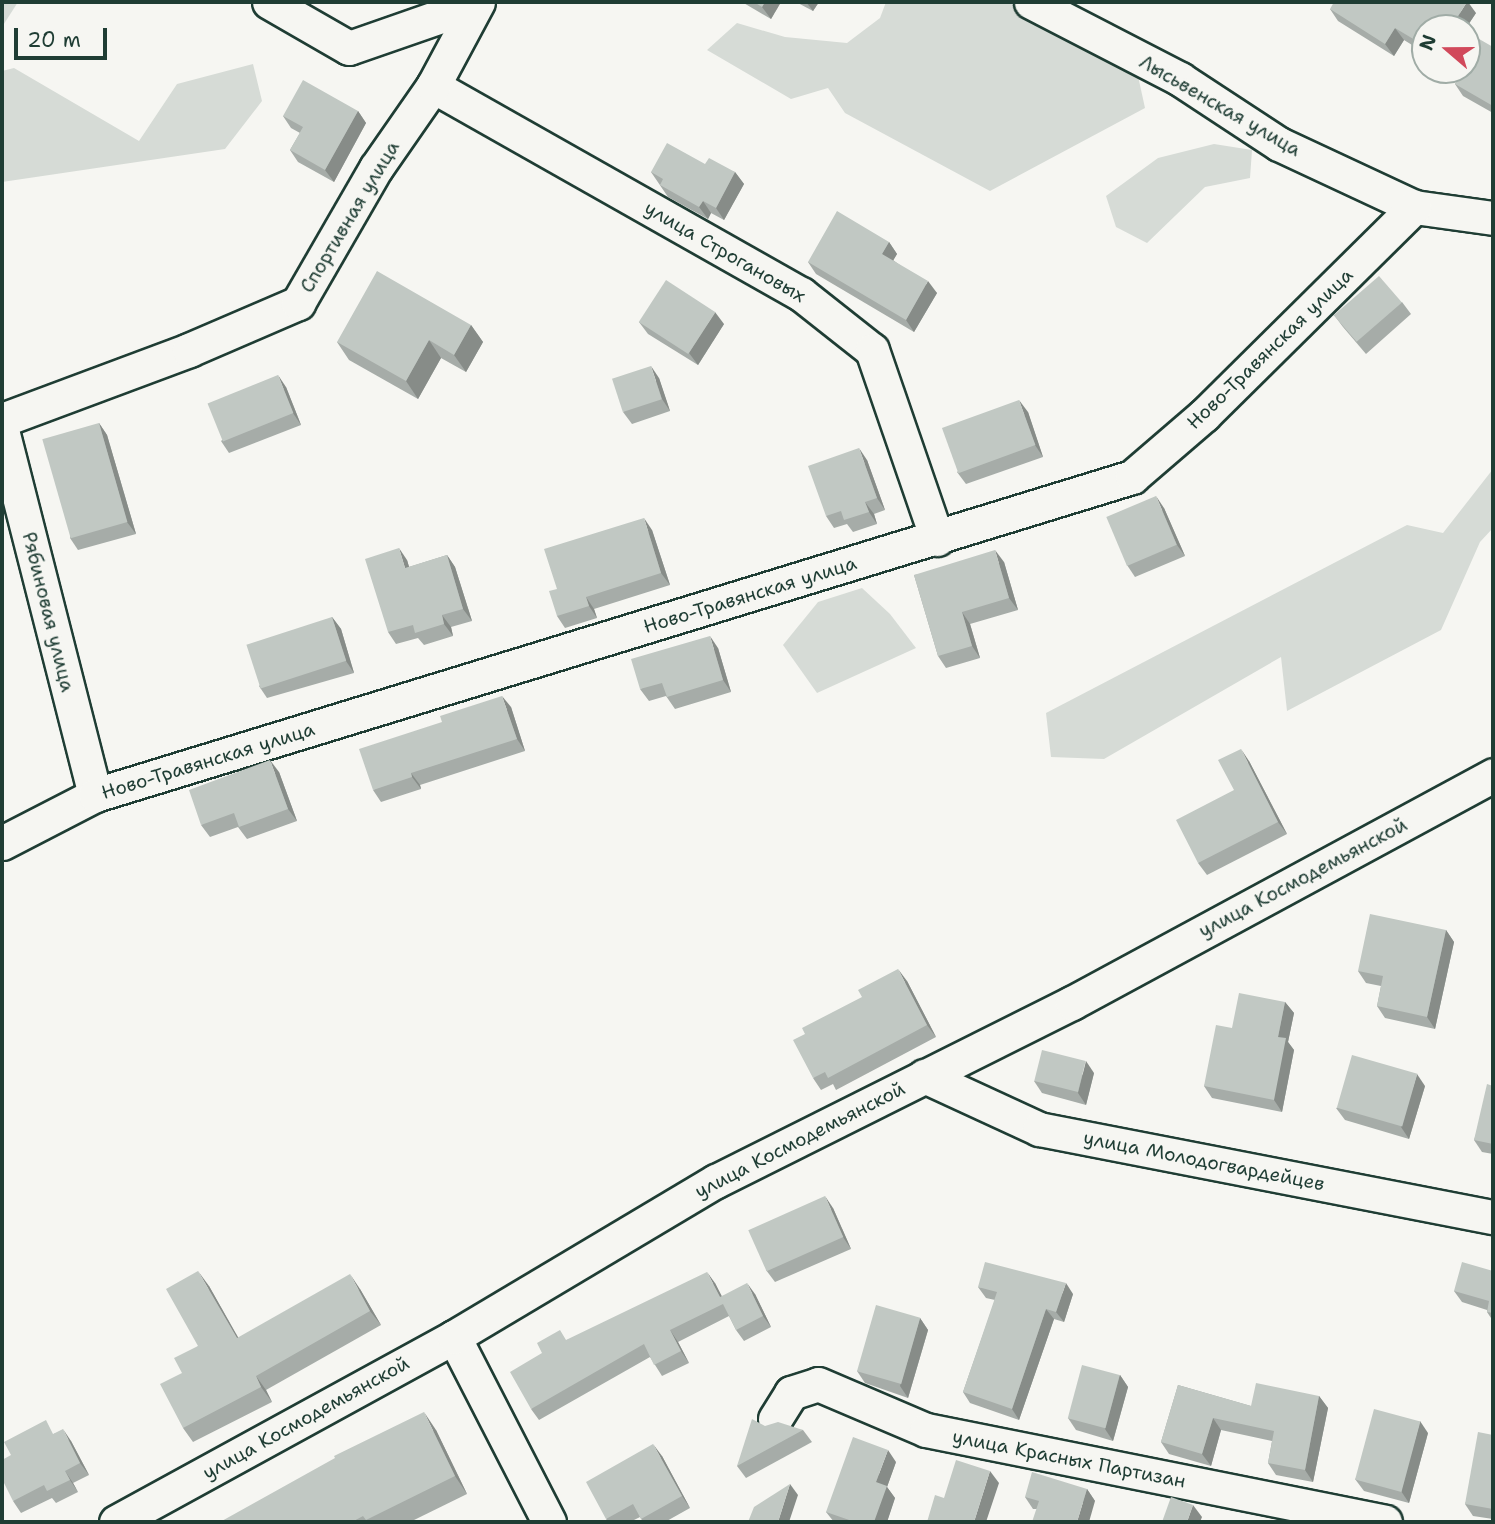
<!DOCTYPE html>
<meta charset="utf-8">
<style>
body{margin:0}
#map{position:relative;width:1495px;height:1524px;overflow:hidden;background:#f6f6f2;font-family:"Shantell Sans",sans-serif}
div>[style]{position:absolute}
.green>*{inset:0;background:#d6dbd6}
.roads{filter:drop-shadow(2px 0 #1f3d34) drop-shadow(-2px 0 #1f3d34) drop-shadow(0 2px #1f3d34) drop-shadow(0 -2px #1f3d34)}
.minor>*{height:33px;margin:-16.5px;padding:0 16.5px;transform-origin:16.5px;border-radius:16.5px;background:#f6f6f2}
.wall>*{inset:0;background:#a6aca8}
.shaded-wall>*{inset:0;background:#878c88}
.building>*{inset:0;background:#c1c8c3;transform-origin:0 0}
span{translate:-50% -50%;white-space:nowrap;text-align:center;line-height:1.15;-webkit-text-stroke:5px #f6f6f2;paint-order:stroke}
.street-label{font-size:19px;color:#1f3d34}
.frame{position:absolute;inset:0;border:4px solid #1f3d34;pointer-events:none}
.north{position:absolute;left:1411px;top:14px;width:70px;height:70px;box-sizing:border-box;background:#f6f6f2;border:2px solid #a0aca6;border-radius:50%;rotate:290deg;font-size:19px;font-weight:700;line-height:28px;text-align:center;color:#1f3d34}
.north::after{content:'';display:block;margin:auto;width:24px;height:32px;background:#d1495b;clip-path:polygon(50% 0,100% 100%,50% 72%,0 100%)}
.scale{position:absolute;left:14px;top:28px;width:93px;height:32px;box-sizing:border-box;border:4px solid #1f3d34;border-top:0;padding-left:9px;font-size:21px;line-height:24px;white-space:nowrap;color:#1f3d34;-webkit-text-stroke:5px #f6f6f2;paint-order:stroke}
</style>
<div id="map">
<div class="green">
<i style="clip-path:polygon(2px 2px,18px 2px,2px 27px)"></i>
<i style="clip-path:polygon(886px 2px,1008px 2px,1138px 76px,1145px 108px,990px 191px,845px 113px,828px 88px,791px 99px,707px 50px,737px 23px,785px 37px,847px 43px,880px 18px)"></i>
<i style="clip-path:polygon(253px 64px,262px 101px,225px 149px,2px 182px,2px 71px,14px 68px,139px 141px,177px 84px)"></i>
<i style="clip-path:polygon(1214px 144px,1252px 150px,1250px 178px,1205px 187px,1147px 243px,1116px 227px,1106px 196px,1158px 158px)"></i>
<i style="clip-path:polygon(1493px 469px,1493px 528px,1480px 542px,1441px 630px,1287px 711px,1281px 657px,1104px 759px,1051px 757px,1046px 713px,1407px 525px,1443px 533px)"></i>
<i style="clip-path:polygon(862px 588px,890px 614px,916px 648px,817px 693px,783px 645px,818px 602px)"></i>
</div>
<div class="roads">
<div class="minor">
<i style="left:269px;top:2px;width:92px;rotate:29.9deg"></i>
<i style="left:349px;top:48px;width:97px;rotate:-19.2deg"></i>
<i style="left:441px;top:16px;width:21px;rotate:-43deg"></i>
<i style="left:1031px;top:2px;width:168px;rotate:27.3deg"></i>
<i style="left:1180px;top:79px;width:118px;rotate:33.3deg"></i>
<i style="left:1279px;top:144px;width:149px;rotate:25deg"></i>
<i style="left:1414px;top:207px;width:80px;rotate:7.9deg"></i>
<i style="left:433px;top:86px;width:423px;rotate:29.5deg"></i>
<i style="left:801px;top:294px;width:90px;rotate:38.3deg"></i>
<i style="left:872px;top:350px;width:200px;rotate:71deg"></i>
<i style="left:2px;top:420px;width:200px;rotate:-20.5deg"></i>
<i style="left:189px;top:350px;width:119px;rotate:-23.3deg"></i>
<i style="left:298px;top:303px;width:156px;rotate:-60deg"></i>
<i style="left:376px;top:168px;width:100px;rotate:-55.2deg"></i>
<i style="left:433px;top:86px;width:95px;rotate:-61.8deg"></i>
<i style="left:2px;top:430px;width:377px;rotate:75.7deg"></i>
<i style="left:2px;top:843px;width:105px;rotate:-27.3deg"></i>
<i style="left:95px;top:795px;width:1085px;rotate:-17.05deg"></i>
<i style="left:1132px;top:477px;width:95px;rotate:-40.7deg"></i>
<i style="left:1204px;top:415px;width:296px;rotate:-44.7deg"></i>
<i style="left:924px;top:1076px;width:127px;rotate:24.7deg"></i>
<i style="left:1039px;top:1129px;width:462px;rotate:11deg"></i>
<i style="left:454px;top:1337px;width:208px;rotate:62.8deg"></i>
<i style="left:775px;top:1419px;width:31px;rotate:-58deg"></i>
<i style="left:791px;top:1393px;width:28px;rotate:-18deg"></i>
<i style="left:818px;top:1384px;width:117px;rotate:23.1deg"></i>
<i style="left:926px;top:1430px;width:468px;rotate:11.3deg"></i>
<i style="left:116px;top:1522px;width:385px;rotate:-28.7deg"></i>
<i style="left:454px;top:1337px;width:305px;rotate:-30.8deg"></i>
<i style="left:716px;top:1181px;width:398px;rotate:-26.6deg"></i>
<i style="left:1072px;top:1003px;width:479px;rotate:-28.4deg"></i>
</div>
</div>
<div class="wall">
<i style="clip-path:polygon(742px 2px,781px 2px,771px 19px)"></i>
<i style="clip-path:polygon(796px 2px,819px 2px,813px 11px)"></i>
<i style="clip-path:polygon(1330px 9px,1476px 13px,1466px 28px,1425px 28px,1425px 53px,1404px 40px,1394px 56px,1338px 21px)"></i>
<i style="clip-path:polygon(1493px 47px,1493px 113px,1463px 96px,1455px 84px,1460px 75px,1452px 70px,1467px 70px)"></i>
<i style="clip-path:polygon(358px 111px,366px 123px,334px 182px,298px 162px,290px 150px,300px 133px,291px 128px,283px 116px)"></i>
<i style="clip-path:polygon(705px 164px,735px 172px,744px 184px,724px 220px,711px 213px,708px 219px,668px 197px,651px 172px)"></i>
<i style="clip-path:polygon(889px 242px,897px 254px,893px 260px,937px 293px,914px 332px,816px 274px,808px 262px)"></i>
<i style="clip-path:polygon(1402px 302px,1411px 314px,1366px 354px,1343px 327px,1334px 315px)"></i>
<i style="clip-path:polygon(639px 322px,724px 324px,698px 365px,648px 334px)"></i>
<i style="clip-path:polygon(471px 325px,483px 342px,466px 372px,441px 358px,418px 399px,349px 360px,337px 342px)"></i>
<i style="clip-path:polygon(659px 378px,670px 411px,632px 424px,623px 412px)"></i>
<i style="clip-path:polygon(286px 387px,301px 425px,229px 453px,221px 441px)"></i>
<i style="clip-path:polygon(1028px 412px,1043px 457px,966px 484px,957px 472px)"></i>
<i style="clip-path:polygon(99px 423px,107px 435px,136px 534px,78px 550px,70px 538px)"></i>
<i style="clip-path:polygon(867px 460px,885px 510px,874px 514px,877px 524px,853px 532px,847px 524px,834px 528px,826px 516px)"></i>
<i style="clip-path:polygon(1164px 508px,1185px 556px,1135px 577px,1127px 565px)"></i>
<i style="clip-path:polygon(652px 530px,670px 585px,594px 609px,597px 618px,565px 628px,557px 616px,557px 589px)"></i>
<i style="clip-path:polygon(447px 555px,455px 567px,472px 621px,451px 627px,453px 636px,424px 645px,418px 638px,396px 644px,388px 632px,407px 560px,409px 567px)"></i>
<i style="clip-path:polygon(1004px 562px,1018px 610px,970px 624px,980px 658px,946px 668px,938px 656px,914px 575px)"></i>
<i style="clip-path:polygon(332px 617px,341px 629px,354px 673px,267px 698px,259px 686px)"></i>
<i style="clip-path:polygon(718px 648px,731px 692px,675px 709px,666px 696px,649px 701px,640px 689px)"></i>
<i style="clip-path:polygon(511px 707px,525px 751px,420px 785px,421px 789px,381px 802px,373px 790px)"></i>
<i style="clip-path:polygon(1249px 761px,1287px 834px,1207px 875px,1198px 863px)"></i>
<i style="clip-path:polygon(279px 772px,297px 821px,247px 839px,238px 827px,210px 837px,201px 825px)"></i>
<i style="clip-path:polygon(1446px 930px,1454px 942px,1435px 1029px,1385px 1018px,1377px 1006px,1381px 986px,1366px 983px,1358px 971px)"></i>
<i style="clip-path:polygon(907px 981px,936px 1037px,836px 1090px,833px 1084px,821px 1090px,813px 1078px)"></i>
<i style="clip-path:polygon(1285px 1002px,1294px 1013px,1288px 1042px,1294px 1050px,1282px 1112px,1212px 1098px,1204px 1086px,1232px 1028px)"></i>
<i style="clip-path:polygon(1094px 1073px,1086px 1105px,1042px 1093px,1034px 1081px)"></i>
<i style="clip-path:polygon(1425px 1086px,1409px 1139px,1345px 1120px,1336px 1108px)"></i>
<i style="clip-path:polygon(1493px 1086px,1493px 1154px,1482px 1152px,1474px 1140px)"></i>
<i style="clip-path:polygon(833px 1208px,851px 1249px,775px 1282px,766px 1270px)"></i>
<i style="clip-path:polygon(1493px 1271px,1493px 1321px,1487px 1312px,1487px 1310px,1462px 1302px,1454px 1291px)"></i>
<i style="clip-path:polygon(715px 1283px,721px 1296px,755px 1294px,771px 1327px,744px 1341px,736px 1330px,729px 1316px,678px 1342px,689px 1363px,662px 1376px,650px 1357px,539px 1420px,531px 1409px,567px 1340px)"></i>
<i style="clip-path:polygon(209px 1286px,238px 1338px,360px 1289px,381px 1325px,266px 1390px,272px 1402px,193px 1442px,183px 1428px,182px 1373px,198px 1346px)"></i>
<i style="clip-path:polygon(978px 1287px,1073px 1294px,1064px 1322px,1054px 1319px,1019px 1420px,970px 1403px,963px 1392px,995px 1300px,986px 1298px)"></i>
<i style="clip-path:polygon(920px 1318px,928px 1330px,908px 1398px,865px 1383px,857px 1371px)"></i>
<i style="clip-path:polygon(1120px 1375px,1128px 1387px,1113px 1441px,1076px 1430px,1068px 1418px)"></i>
<i style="clip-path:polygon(1178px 1385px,1251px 1406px,1319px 1396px,1328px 1408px,1313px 1482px,1276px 1475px,1268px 1463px,1272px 1441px,1221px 1430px,1211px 1466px,1169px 1454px,1161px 1442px)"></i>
<i style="clip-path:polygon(765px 1426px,803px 1430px,812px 1442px,746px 1478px,737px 1466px)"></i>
<i style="clip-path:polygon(436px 1430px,467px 1494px,410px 1522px,220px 1522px)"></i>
<i style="clip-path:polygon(55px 1433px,71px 1441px,89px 1475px,73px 1483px,78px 1492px,56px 1503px,52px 1498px,21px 1513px,13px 1501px)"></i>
<i style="clip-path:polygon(1428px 1433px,1409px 1503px,1364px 1491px,1355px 1479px)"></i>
<i style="clip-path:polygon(1493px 1435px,1493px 1519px,1473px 1516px,1465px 1504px)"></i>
<i style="clip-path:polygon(662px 1456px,690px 1508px,665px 1522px,643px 1522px,640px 1517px,630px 1522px,608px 1522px,606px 1519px)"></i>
<i style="clip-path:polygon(896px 1462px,887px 1487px,895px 1498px,887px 1522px,834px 1522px,826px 1512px)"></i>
<i style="clip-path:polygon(1087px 1489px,1095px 1501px,1036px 1509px,1033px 1509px,1025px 1497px)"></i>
</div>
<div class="shaded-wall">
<i style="clip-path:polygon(765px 2px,781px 2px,771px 19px,762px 7px)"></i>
<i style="clip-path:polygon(806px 2px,819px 2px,813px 11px)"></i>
<i style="clip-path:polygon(1467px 2px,1468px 2px,1476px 13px,1466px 28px,1456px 28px,1453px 24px)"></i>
<i style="clip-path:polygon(1395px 28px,1404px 40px,1394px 56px,1385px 44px)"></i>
<i style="clip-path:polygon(358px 111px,366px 123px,334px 182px,325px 170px)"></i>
<i style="clip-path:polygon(735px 172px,744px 184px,724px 220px,716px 208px)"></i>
<i style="clip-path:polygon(703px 201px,711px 213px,708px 219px,699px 207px)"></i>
<i style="clip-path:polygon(889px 242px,897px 254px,890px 266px,882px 254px)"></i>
<i style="clip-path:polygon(928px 281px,937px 293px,914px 332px,906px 320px)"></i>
<i style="clip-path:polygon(715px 312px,724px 324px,698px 365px,689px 353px)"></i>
<i style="clip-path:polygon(471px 325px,483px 342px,466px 372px,454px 355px)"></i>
<i style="clip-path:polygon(429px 340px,441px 358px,418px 399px,406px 381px)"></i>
<i style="clip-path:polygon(651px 366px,659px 378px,670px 411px,662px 399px)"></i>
<i style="clip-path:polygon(278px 375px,286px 387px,301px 425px,293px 413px)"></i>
<i style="clip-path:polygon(1019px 400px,1028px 412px,1043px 457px,1035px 445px)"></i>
<i style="clip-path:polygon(99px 423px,107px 435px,136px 534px,127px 522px)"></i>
<i style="clip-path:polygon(859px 448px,867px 460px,885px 510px,877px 498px)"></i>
<i style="clip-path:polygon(1156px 496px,1164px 508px,1185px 556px,1177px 545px)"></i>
<i style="clip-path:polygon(865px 502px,874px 514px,877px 524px,869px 512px)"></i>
<i style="clip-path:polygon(644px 518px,652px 530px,670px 585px,661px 573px)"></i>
<i style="clip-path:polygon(399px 548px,407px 560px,413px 580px,405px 568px)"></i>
<i style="clip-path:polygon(995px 550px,1004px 562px,1018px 610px,1009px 598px)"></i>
<i style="clip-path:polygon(447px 555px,455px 567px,472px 621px,463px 609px)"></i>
<i style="clip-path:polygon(586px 597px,594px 609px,597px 618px,589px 606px)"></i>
<i style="clip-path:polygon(962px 612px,970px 624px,980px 658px,972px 646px)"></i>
<i style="clip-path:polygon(442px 615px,451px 627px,453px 636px,444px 624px)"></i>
<i style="clip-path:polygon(332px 617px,341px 629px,354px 673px,346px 661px)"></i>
<i style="clip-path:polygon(710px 636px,718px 648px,731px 692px,723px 680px)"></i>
<i style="clip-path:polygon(502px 696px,511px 707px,525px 751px,517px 739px)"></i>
<i style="clip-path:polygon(1241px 749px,1249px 761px,1287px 834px,1278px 822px)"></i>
<i style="clip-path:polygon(270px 760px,279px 772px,297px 821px,288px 809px)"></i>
<i style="clip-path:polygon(411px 773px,420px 785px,421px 789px,412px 777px)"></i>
<i style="clip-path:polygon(1446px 930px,1454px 942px,1435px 1029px,1427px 1017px)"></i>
<i style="clip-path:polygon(898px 969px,907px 981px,936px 1037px,927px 1025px)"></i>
<i style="clip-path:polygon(1285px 1002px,1294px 1013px,1288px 1042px,1294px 1050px,1282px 1112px,1274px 1100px,1278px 1037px)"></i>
<i style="clip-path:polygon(1086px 1061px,1094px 1073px,1086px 1105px,1078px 1093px)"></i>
<i style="clip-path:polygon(1417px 1074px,1425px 1086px,1409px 1139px,1401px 1127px)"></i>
<i style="clip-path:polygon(825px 1196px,833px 1208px,851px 1249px,843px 1237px)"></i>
<i style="clip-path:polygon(198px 1271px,209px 1286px,247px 1353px,237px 1338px)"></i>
<i style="clip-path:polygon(707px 1272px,715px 1283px,728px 1308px,720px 1297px)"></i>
<i style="clip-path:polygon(350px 1274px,360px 1289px,381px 1325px,370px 1311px)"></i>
<i style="clip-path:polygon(747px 1283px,755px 1294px,771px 1327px,763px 1316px)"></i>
<i style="clip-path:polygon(1066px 1283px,1073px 1294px,1064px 1322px,1056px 1312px)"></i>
<i style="clip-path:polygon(1046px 1309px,1054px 1319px,1019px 1420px,1012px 1409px)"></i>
<i style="clip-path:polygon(920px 1318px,928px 1330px,908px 1398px,900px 1386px)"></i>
<i style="clip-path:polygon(670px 1330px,678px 1342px,689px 1363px,681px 1351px)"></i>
<i style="clip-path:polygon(1120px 1375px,1128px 1387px,1113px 1441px,1105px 1429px)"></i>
<i style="clip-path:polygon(256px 1376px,266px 1390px,272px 1402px,261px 1387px)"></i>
<i style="clip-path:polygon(1319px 1396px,1328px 1408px,1313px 1482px,1305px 1470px)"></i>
<i style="clip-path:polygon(424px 1412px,436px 1430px,467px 1494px,455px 1476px)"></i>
<i style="clip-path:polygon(1213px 1418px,1221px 1430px,1211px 1466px,1202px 1454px)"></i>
<i style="clip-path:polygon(1420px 1421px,1428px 1433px,1409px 1503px,1401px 1491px)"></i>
<i style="clip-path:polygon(63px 1429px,71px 1441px,89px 1475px,80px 1463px)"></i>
<i style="clip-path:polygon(653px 1444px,662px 1456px,690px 1508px,682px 1496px)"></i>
<i style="clip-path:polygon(888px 1450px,896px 1462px,887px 1487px,895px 1498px,887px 1522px,874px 1522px,876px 1482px)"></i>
<i style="clip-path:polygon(65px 1471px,73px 1483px,78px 1492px,70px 1480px)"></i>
<i style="clip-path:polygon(990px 1471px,999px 1483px,986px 1522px,974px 1522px)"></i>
<i style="clip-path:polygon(790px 1484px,798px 1495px,789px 1522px,778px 1522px)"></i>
<i style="clip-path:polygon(1087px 1489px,1095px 1501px,1089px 1522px,1077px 1522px)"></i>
<i style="clip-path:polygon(1193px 1505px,1202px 1517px,1200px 1522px,1187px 1522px)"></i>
</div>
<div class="building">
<i style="clip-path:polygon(754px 2px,765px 2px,762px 7px)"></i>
<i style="clip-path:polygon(1334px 2px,1467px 2px,1453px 24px,1460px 28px,1425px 28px,1425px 46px,1395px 28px,1385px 44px,1330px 9px)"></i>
<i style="clip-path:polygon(1467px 32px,1493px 47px,1493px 106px,1455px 84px,1463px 70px,1467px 70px)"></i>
<i style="clip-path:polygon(303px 80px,358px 111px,325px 170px,290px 150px,303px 127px,283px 116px)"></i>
<i style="clip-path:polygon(667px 143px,705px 164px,709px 158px,735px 172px,716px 208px,703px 201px,699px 207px,660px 185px,663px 179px,651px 172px)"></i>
<i style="clip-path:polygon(837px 211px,889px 242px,882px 254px,928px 281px,906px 320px,808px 262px)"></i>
<i style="clip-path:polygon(377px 271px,471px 325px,454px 355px,429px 340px,406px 381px,337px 342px)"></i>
<i style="left:1379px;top:276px;width:35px;height:60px;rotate:49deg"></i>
<i style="left:666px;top:280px;width:59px;height:50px;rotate:33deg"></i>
<i style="left:651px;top:366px;width:35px;height:41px;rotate:72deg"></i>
<i style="left:278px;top:375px;width:41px;height:76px;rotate:68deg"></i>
<i style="left:1019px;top:400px;width:48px;height:82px;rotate:70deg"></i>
<i style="left:99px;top:423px;width:103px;height:59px;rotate:74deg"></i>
<i style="clip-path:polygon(859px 448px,877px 498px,865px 502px,869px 512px,844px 520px,841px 511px,826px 516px,808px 466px)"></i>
<i style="left:1156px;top:496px;width:53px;height:54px;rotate:67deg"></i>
<i style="clip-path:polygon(644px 518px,661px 573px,586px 597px,589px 606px,557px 616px,549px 591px,557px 589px,544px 549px)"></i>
<i style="clip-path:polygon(399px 548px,405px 568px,447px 555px,463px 609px,442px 615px,444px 624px,415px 633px,413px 625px,388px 632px,365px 559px)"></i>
<i style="clip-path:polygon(995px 550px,1009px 598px,962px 612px,972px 646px,938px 656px,914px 575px)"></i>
<i style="left:332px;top:617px;width:46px;height:90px;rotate:72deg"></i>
<i style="clip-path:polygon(710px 636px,723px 680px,667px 697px,662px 683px,640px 689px,631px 659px)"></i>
<i style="clip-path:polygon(502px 696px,517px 739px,411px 773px,412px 777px,373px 790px,359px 749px,442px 722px,440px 716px)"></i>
<i style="clip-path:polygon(1241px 749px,1278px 822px,1198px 863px,1176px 820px,1234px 790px,1218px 760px)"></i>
<i style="clip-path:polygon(270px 760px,288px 809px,239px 827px,234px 813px,201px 825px,189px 790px)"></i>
<i style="clip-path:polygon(1370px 914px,1446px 930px,1427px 1017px,1377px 1006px,1383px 976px,1358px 971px)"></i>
<i style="clip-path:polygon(898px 969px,927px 1025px,828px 1078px,825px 1072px,813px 1078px,793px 1040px,805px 1034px,802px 1028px,862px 997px,858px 990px)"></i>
<i style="clip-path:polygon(1239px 993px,1285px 1002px,1278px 1037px,1286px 1038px,1274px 1100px,1204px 1086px,1216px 1025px,1232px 1028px)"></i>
<i style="left:1042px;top:1050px;width:45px;height:32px;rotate:14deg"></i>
<i style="left:1352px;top:1055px;width:68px;height:55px;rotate:16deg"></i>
<i style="clip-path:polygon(1487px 1084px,1493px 1086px,1493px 1144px,1474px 1140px)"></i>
<i style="left:825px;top:1196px;width:45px;height:84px;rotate:66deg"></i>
<i style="clip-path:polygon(985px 1262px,1066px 1283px,1056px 1312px,1046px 1309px,1012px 1409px,963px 1392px,997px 1292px,978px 1287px)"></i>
<i style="clip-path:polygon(1462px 1262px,1493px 1271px,1493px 1313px,1487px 1312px,1489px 1301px,1454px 1291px)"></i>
<i style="clip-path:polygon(198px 1271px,237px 1338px,350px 1274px,370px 1311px,256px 1376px,261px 1387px,183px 1428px,160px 1384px,182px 1373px,174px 1358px,198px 1346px,166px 1289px)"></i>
<i style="clip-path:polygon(707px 1272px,720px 1297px,747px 1283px,763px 1316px,736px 1330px,723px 1304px,670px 1330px,681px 1351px,654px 1365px,644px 1344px,531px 1409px,510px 1372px,542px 1353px,537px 1343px,560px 1330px,566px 1340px)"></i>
<i style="left:876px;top:1305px;width:46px;height:69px;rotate:16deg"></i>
<i style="left:1082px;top:1365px;width:39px;height:55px;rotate:15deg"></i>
<i style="clip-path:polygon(1256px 1383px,1319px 1396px,1305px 1470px,1268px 1463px,1274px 1431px,1213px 1418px,1202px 1454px,1161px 1442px,1178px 1385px,1251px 1406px)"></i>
<i style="left:1374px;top:1409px;width:48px;height:73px;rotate:15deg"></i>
<i style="clip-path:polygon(424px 1412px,455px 1476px,366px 1520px,363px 1516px,352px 1522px,220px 1522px,335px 1458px,334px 1456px)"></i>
<i style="clip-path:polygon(752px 1419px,765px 1426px,778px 1422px,803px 1430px,737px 1466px)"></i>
<i style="clip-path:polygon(46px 1420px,53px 1434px,63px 1429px,80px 1463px,65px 1471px,70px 1480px,47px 1491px,44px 1485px,13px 1501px,2px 1479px,2px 1460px,11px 1455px,4px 1442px)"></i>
<i style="clip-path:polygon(1478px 1432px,1493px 1435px,1493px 1509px,1465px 1504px)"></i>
<i style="clip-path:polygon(853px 1437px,888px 1450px,876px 1482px,887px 1486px,874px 1522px,855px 1522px,826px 1512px)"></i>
<i style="clip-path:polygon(653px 1444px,682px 1496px,641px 1519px,633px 1504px,606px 1519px,586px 1482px)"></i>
<i style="clip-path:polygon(956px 1460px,990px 1471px,974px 1522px,927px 1522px,935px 1495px,944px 1498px)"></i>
<i style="clip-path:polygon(1032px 1472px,1087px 1489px,1077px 1522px,1032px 1522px,1039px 1501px,1025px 1497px)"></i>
<i style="clip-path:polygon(790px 1484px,778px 1522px,748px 1522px,754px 1507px)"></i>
<i style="clip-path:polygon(1171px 1497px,1193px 1505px,1187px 1522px,1162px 1522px)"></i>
</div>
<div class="street-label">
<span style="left:1220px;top:106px;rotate:30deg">Лысьвенская улица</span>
<span style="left:350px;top:217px;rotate:-59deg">Спортивная улица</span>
<span style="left:725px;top:252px;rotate:30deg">улица Строгановых</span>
<span style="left:1270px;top:349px;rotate:-44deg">Ново-Травянская улица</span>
<span style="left:750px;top:595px;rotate:-17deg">Ново-Травянская улица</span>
<span style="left:48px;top:612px;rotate:76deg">Рябиновая улица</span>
<span style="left:208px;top:761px;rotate:-17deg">Ново-Травянская улица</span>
<span style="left:1303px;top:878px;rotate:-28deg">улица Космодемьянской</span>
<span style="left:800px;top:1140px;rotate:-27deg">улица Космодемьянской</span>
<span style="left:1204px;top:1161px;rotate:11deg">улица Молодогвардейцев</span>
<span style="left:306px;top:1418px;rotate:-29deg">улица Космодемьянской</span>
<span style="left:1069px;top:1459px;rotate:11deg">улица Красных Партизан</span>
</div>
<div class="frame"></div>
<div class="north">N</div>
<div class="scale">20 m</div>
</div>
